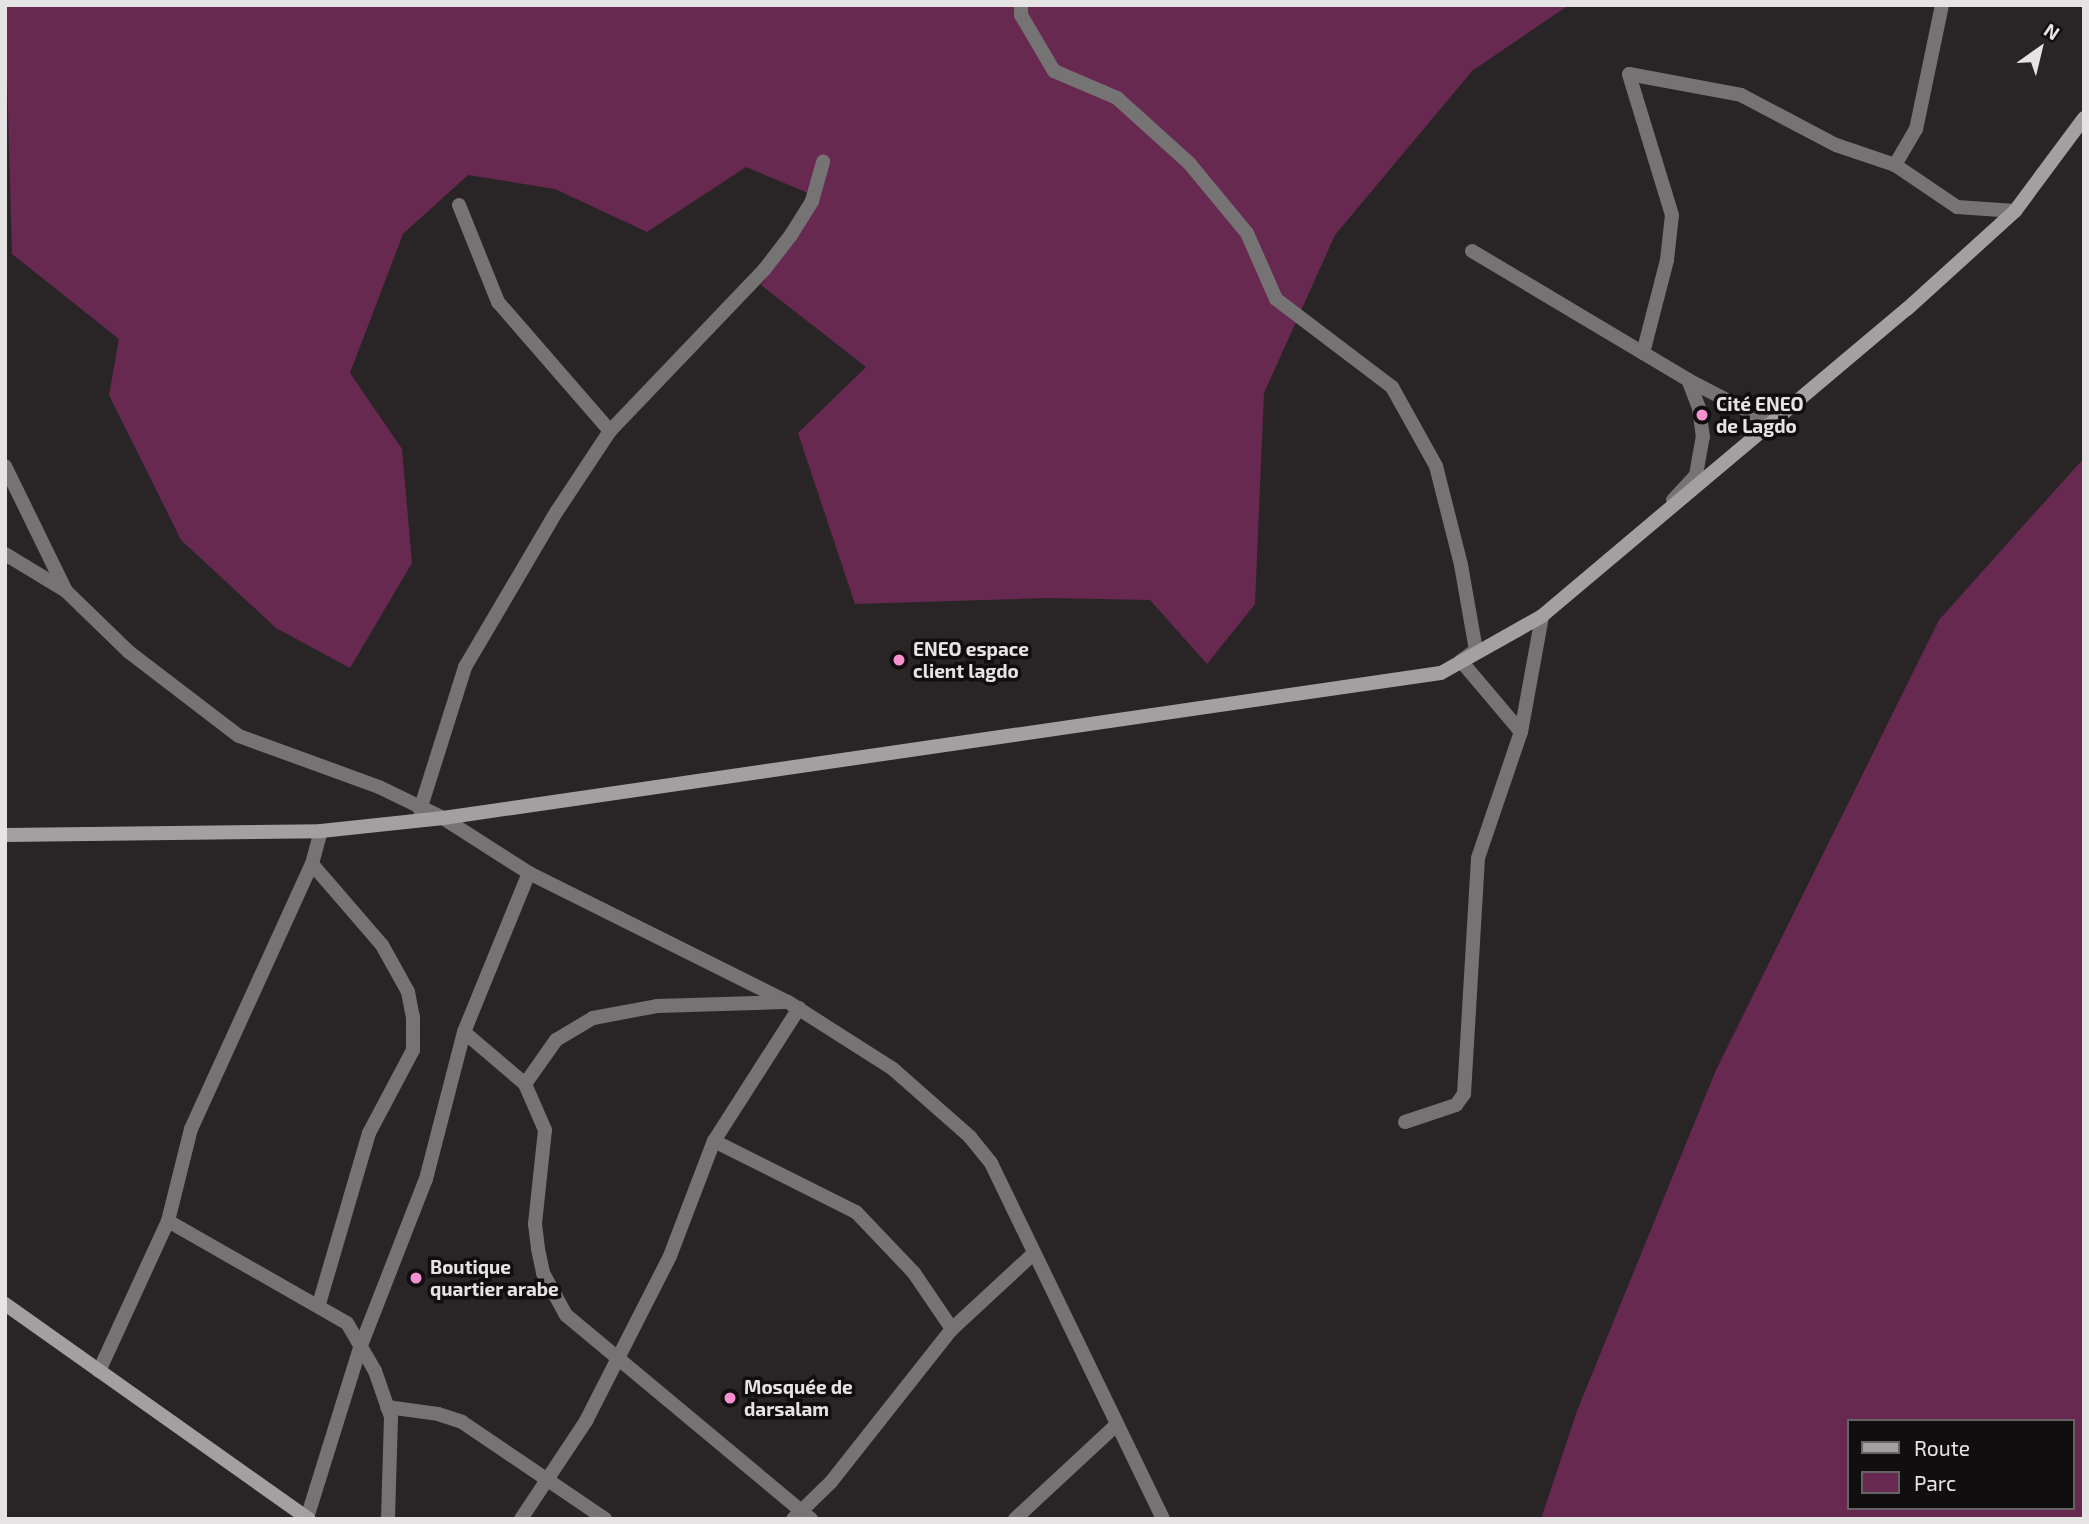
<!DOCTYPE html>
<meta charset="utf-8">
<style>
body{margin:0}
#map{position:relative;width:2089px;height:1524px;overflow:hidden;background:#292426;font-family:"Exo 2",sans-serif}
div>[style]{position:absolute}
.green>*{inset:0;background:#672950}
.street>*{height:14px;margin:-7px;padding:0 7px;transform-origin:7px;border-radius:7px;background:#767374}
.secondary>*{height:14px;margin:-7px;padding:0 7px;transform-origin:7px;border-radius:7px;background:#a49fa1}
.dots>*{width:19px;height:19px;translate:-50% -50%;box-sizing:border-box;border:4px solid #100e0f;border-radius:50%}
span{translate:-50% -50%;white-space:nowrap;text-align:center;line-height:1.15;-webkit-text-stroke:7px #100e0f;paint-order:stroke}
.poi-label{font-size:19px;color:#e6e3e5;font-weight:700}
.left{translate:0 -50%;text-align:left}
.frame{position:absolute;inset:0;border:7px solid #e6e3e5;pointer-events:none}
.legend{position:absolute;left:1847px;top:1419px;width:228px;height:91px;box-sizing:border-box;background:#100e0f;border:2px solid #666365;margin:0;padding:9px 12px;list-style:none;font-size:21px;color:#e6e3e5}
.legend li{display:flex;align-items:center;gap:14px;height:35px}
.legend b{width:35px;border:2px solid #666365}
.north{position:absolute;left:2005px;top:14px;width:70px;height:70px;-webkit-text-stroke:5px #100e0f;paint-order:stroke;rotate:34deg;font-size:19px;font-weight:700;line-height:28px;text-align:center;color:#e6e3e5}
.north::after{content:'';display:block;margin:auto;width:24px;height:32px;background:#e6e3e5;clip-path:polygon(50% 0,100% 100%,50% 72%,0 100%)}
</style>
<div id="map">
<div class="green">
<i style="clip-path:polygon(5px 5px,1569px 5px,1472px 71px,1335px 235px,1264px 393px,1255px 604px,1207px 664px,1150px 600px,1049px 598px,855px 604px,798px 433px,866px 367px,761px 285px,820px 198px,746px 167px,647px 232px,555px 189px,468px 175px,403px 234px,350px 373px,402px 449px,412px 563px,350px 668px,276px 628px,181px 540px,109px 395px,119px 339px,12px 254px)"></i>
<i style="clip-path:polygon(evenodd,2084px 458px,2084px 1519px,1541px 1519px,1577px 1411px,1716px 1070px,1939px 620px,2084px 458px,1849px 1421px,2073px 1421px,2073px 1508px,1849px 1508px,1849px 1421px)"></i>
</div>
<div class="street">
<i style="left:1021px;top:5px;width:10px;rotate:90deg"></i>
<i style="left:1021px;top:15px;width:65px;rotate:59.5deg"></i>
<i style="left:1054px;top:71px;width:69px;rotate:23.2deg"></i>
<i style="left:1117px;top:98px;width:97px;rotate:42.1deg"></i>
<i style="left:1189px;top:163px;width:91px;rotate:50.4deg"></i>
<i style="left:1247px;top:233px;width:72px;rotate:66.3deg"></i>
<i style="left:1276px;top:299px;width:146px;rotate:37.2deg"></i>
<i style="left:1392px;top:387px;width:90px;rotate:60.9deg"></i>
<i style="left:1436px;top:466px;width:102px;rotate:75.8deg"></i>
<i style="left:1461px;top:565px;width:86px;rotate:80deg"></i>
<i style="left:1476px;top:650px;width:19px;rotate:144deg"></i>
<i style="left:1461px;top:661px;width:93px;rotate:49.8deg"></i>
<i style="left:1942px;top:5px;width:127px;rotate:101.8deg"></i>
<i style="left:1916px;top:129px;width:42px;rotate:120.3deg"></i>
<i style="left:1895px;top:165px;width:75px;rotate:34.1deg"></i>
<i style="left:1957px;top:207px;width:58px;rotate:3.9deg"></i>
<i style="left:459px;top:205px;width:105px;rotate:68.1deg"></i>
<i style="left:498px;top:302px;width:171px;rotate:49deg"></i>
<i style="left:1472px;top:251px;width:252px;rotate:30.8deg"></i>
<i style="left:1688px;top:380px;width:93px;rotate:27.4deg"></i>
<i style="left:1643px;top:353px;width:96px;rotate:-75.5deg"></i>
<i style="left:1667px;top:260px;width:45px;rotate:-83.7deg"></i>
<i style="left:1672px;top:215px;width:147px;rotate:-107deg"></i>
<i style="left:1629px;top:74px;width:114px;rotate:10.6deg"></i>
<i style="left:1741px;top:95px;width:107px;rotate:27.8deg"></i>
<i style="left:1836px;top:145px;width:62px;rotate:18.7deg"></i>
<i style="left:5px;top:466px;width:139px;rotate:64deg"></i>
<i style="left:1673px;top:500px;width:34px;rotate:-47deg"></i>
<i style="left:1696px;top:475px;width:39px;rotate:-80deg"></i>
<i style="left:1703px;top:437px;width:29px;rotate:-98deg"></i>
<i style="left:1699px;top:408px;width:30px;rotate:-111deg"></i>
<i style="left:5px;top:554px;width:71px;rotate:31.2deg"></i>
<i style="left:66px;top:591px;width:88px;rotate:44.1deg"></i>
<i style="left:129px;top:652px;width:138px;rotate:37.4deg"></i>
<i style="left:239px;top:736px;width:149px;rotate:20deg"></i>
<i style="left:379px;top:787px;width:71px;rotate:25.8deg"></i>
<i style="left:443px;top:818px;width:102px;rotate:32.6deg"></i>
<i style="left:529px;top:873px;width:289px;rotate:26.5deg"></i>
<i style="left:788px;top:1002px;width:125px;rotate:32.5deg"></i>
<i style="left:893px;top:1069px;width:103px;rotate:41.4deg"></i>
<i style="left:970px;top:1137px;width:33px;rotate:51deg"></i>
<i style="left:991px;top:1163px;width:395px;rotate:64.2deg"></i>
<i style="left:420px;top:810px;width:150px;rotate:-72.5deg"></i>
<i style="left:465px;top:667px;width:181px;rotate:-59.5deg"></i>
<i style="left:557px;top:511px;width:96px;rotate:-56.5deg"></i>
<i style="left:610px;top:431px;width:223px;rotate:-46.3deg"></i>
<i style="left:764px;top:270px;width:44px;rotate:-52.4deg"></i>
<i style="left:791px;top:235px;width:40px;rotate:-58deg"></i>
<i style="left:812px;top:201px;width:41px;rotate:-74.2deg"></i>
<i style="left:312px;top:864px;width:107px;rotate:49.2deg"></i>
<i style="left:382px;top:945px;width:54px;rotate:61deg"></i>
<i style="left:408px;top:992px;width:25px;rotate:79deg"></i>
<i style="left:413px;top:1017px;width:33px;rotate:90deg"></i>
<i style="left:413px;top:1050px;width:94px;rotate:117.9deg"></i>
<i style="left:369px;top:1133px;width:178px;rotate:106.3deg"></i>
<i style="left:464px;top:1032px;width:80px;rotate:40.4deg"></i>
<i style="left:525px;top:1084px;width:50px;rotate:66.5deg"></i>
<i style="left:545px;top:1130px;width:95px;rotate:96.1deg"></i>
<i style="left:535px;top:1224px;width:25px;rotate:83deg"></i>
<i style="left:538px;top:1249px;width:25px;rotate:78deg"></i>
<i style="left:543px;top:1273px;width:48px;rotate:61.3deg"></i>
<i style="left:566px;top:1315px;width:319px;rotate:39.8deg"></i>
<i style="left:525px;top:1084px;width:54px;rotate:-54.8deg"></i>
<i style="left:556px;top:1040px;width:43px;rotate:-30.7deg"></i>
<i style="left:593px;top:1018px;width:65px;rotate:-10.6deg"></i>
<i style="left:657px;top:1006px;width:127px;rotate:-1.8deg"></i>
<i style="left:1405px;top:1122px;width:54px;rotate:-18.4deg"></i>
<i style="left:1456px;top:1105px;width:14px;rotate:-54deg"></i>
<i style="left:1464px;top:1094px;width:236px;rotate:-86.6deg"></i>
<i style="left:1478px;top:858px;width:133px;rotate:-71.2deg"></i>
<i style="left:1521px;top:732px;width:118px;rotate:-79.7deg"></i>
<i style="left:714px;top:1141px;width:159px;rotate:26.6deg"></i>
<i style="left:856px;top:1212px;width:84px;rotate:46.4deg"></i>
<i style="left:914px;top:1273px;width:68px;rotate:55.8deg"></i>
<i style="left:168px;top:1221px;width:206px;rotate:29.7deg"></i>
<i style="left:347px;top:1323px;width:56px;rotate:59.7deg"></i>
<i style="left:375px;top:1371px;width:49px;rotate:70.8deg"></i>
<i style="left:391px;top:1417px;width:102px;rotate:91.7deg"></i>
<i style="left:99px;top:1371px;width:165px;rotate:-65.3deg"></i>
<i style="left:168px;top:1221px;width:95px;rotate:-76deg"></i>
<i style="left:191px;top:1129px;width:291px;rotate:-65.5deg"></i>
<i style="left:312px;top:864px;width:34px;rotate:-75deg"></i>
<i style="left:387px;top:1407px;width:51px;rotate:7.8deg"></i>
<i style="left:438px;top:1414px;width:25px;rotate:18deg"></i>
<i style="left:462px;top:1422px;width:173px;rotate:34.1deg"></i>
<i style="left:307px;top:1518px;width:178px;rotate:-72.7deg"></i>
<i style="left:360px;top:1348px;width:181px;rotate:-68.7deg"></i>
<i style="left:426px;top:1179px;width:152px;rotate:-75.5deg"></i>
<i style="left:464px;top:1032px;width:172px;rotate:-67.8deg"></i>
<i style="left:521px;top:1519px;width:118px;rotate:-56.4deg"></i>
<i style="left:586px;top:1421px;width:185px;rotate:-63deg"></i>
<i style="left:670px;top:1256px;width:123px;rotate:-69.1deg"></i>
<i style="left:714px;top:1141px;width:158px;rotate:-57.4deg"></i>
<i style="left:793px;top:1519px;width:53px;rotate:-44.2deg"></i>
<i style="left:831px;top:1482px;width:195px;rotate:-51.7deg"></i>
<i style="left:952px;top:1329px;width:110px;rotate:-42.8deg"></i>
<i style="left:1015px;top:1519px;width:138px;rotate:-42.9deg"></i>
</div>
<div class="secondary">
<i style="left:5px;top:835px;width:316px;rotate:-0.7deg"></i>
<i style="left:321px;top:831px;width:123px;rotate:-6.1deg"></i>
<i style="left:443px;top:818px;width:1008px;rotate:-8.27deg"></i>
<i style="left:1441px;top:673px;width:116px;rotate:-29.4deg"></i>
<i style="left:1542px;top:616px;width:477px;rotate:-40.1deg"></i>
<i style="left:1907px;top:309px;width:146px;rotate:-42.2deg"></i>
<i style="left:2015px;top:211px;width:116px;rotate:-53.4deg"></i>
<i style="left:5px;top:1304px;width:372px;rotate:35.3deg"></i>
</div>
<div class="dots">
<i style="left:1702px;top:415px;background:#f790ce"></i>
<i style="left:899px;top:660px;background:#f790ce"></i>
<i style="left:416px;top:1278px;background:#f790ce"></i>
<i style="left:730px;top:1398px;background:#f790ce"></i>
</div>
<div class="poi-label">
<span class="left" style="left:1716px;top:415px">Cité ENEO<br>de Lagdo</span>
<span class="left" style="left:913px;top:660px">ENEO espace<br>client lagdo</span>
<span class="left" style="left:430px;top:1278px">Boutique<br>quartier arabe</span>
<span class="left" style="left:744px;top:1398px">Mosquée de<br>darsalam</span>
</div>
<div class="frame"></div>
<ul class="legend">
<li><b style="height:9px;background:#a49fa1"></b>Route</li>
<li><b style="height:19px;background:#672950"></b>Parc</li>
</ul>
<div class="north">N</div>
</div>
